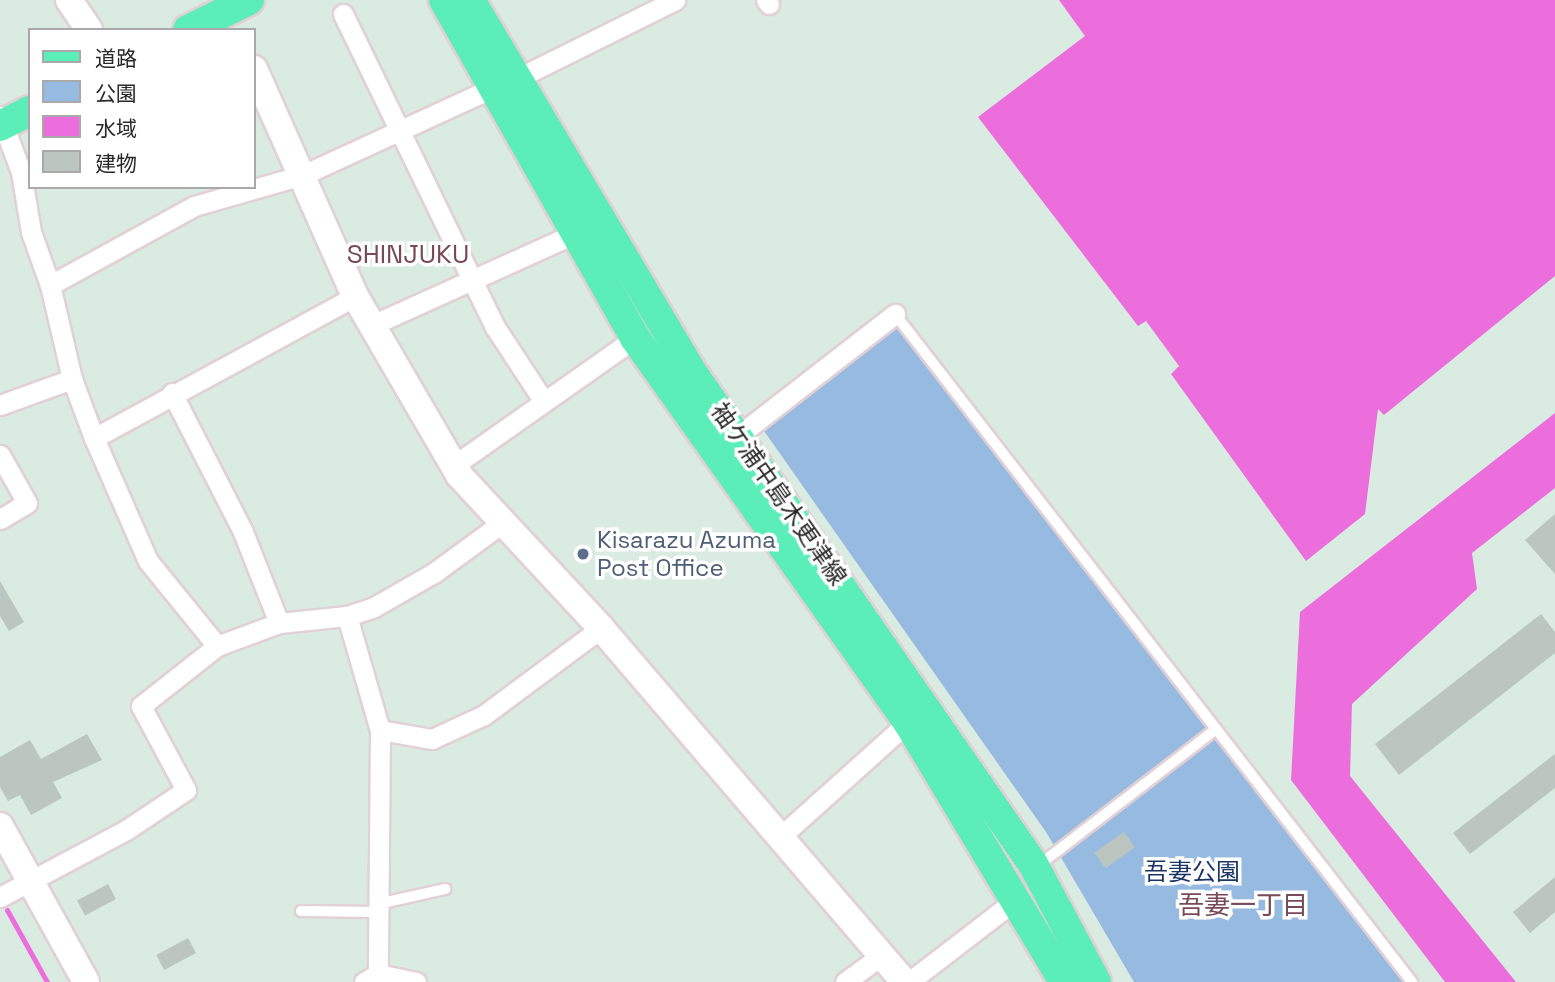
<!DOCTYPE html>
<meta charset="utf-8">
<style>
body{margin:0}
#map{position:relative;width:1555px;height:982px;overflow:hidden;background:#daebe1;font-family:"Space Grotesk","Noto Sans JP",sans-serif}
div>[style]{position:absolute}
.green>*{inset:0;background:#97bae1}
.water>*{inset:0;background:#ec6edc}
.stream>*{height:5px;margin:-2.5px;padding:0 2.5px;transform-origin:2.5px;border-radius:2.5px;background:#ec6edc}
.building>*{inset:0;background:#bac6bf;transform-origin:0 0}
.roads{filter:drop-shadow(2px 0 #e1d0d5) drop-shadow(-2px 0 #e1d0d5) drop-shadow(0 2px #e1d0d5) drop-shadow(0 -2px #e1d0d5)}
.lane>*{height:10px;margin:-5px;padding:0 5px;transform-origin:5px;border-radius:5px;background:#fff}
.street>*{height:19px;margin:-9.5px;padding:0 9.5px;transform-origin:9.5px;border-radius:9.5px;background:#fff}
.secondary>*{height:26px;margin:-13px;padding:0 13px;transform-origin:13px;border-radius:13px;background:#fff}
.primary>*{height:30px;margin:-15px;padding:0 15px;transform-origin:15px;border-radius:15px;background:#5ceeb8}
.dots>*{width:19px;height:19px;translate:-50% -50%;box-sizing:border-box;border:4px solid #fff;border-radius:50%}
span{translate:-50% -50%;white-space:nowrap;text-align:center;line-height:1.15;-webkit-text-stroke:7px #fff;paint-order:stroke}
.street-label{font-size:24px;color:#292929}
.service-label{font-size:24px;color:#4e5e75}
.left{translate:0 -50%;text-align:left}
.park-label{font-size:24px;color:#1a3464}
.neighbourhood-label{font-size:26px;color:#784a58}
.legend{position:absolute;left:28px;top:28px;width:228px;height:161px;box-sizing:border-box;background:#fff;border:2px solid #a9a9a9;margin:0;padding:9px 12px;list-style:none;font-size:21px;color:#292929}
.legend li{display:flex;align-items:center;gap:14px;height:35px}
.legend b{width:35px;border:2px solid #a9a9a9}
</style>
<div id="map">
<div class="green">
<i style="clip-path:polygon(895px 314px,1410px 982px,1134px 982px,1046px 832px,757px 421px)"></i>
</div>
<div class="water">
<i style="clip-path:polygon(1059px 0,1555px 0,1555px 276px,1384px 415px,1378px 409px,1365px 514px,1306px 561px,1171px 374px,1179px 366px,1146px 321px,1138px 326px,978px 117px,1085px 36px)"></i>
<i style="clip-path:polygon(1555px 413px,1555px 488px,1472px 553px,1477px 589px,1352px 704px,1350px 776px,1516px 982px,1445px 982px,1291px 780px,1300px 612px)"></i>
</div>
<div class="stream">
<i style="left:7px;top:910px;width:82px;rotate:60.9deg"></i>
</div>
<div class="building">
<i style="clip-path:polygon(1555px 514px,1555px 574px,1525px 540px)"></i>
<i style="clip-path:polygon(0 581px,24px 622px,9px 631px,0 616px)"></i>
<i style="clip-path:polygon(1541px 614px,1555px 632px,1555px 653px,1399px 775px,1375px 744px)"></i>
<i style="clip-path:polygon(87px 734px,102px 760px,53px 782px,62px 798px,31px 815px,20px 795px,8px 801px,0 787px,0 757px,30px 740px,41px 759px)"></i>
<i style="clip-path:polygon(1555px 754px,1555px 788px,1470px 854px,1453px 833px)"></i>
<i style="left:1124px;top:832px;width:19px;height:36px;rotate:55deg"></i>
<i style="clip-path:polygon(1555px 877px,1555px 912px,1530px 933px,1513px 912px)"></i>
<i style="left:108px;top:884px;width:17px;height:35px;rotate:62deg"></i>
<i style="left:188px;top:938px;width:17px;height:36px;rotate:62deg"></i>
</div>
<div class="roads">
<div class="lane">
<i style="left:895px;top:314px;width:845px;rotate:52.26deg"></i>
<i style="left:1039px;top:865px;width:223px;rotate:-37.5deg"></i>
<i style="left:378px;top:904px;width:69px;rotate:-12.6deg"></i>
<i style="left:301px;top:911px;width:77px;rotate:0.7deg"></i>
</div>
<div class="street">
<i style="left:766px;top:0;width:5px;rotate:53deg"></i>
<i style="left:343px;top:14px;width:348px;rotate:64.1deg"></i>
<i style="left:495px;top:327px;width:87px;rotate:56.7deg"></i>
<i style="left:514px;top:80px;width:180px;rotate:-26.4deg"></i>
<i style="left:0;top:116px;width:60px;rotate:69.4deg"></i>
<i style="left:21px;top:172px;width:61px;rotate:80.5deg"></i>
<i style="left:31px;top:232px;width:56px;rotate:70.3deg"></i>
<i style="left:50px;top:285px;width:97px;rotate:76.8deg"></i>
<i style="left:72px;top:379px;width:63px;rotate:69.6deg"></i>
<i style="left:94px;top:438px;width:134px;rotate:66.3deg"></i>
<i style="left:148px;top:561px;width:109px;rotate:50.9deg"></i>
<i style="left:50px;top:285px;width:164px;rotate:-28.7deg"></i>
<i style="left:194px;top:206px;width:113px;rotate:-15.9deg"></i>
<i style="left:303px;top:175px;width:208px;rotate:-24.7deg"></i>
<i style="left:370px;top:326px;width:226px;rotate:-24.3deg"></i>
<i style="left:172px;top:393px;width:156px;rotate:62.9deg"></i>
<i style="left:243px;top:532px;width:98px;rotate:68.4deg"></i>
<i style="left:0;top:405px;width:77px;rotate:-19.9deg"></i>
<i style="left:94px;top:438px;width:297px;rotate:-28.5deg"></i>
<i style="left:730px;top:442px;width:209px;rotate:-37.8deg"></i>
<i style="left:0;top:455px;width:55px;rotate:60.6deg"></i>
<i style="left:27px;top:503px;width:31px;rotate:149deg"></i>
<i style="left:453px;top:466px;width:223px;rotate:-35.1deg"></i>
<i style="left:347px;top:616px;width:119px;rotate:73.9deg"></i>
<i style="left:380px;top:730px;width:244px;rotate:90.5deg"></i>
<i style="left:380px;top:730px;width:53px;rotate:9.8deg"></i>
<i style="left:432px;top:739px;width:57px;rotate:-24.8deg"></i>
<i style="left:484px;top:715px;width:146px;rotate:-36.6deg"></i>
<i style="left:780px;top:837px;width:172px;rotate:-41.9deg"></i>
<i style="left:0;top:897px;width:143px;rotate:-28deg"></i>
<i style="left:126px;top:830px;width:72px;rotate:-33.7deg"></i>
<i style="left:186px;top:790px;width:95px;rotate:-118.2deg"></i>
<i style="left:141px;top:706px;width:97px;rotate:-38.3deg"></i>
<i style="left:217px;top:646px;width:66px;rotate:-20.4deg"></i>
<i style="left:279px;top:623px;width:68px;rotate:-5.9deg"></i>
<i style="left:347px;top:616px;width:28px;rotate:-18deg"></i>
<i style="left:374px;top:607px;width:70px;rotate:-29.8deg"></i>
<i style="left:435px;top:572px;width:83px;rotate:-36.2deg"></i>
<i style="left:364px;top:982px;width:16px;rotate:-30deg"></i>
<i style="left:378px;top:974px;width:39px;rotate:12deg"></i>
<i style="left:845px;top:982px;width:46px;rotate:-36.1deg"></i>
<i style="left:909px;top:982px;width:138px;rotate:-37.6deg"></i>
</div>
<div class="secondary">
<i style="left:69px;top:0;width:36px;rotate:56deg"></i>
<i style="left:254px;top:69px;width:248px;rotate:66deg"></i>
<i style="left:355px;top:296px;width:207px;rotate:59.8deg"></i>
<i style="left:459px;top:475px;width:209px;rotate:47.1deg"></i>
<i style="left:601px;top:628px;width:466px;rotate:49.4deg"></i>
<i style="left:0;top:826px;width:178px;rotate:61.1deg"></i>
</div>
<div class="primary">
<i style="left:444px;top:0;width:388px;rotate:60.5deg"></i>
<i style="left:635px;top:338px;width:471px;rotate:54.6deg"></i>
<i style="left:908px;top:722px;width:303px;rotate:59deg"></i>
<i style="left:470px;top:0;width:428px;rotate:59.2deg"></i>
<i style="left:689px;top:368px;width:604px;rotate:55.26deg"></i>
<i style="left:1033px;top:864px;width:134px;rotate:61.9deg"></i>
<i style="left:188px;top:30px;width:68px;rotate:-26.2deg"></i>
<i style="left:0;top:126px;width:34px;rotate:-27deg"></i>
</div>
</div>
<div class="dots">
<i style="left:583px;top:554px;background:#5c6f8a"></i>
</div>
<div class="street-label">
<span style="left:779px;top:494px;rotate:55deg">袖ケ浦中島木更津線</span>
</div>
<div class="service-label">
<span class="left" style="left:597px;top:554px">Kisarazu Azuma<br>Post Office</span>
</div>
<div class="park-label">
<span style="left:1192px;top:872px">吾妻公園</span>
</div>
<div class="neighbourhood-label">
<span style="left:408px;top:255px">SHINJUKU</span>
<span style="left:1243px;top:906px">吾妻一丁目</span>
</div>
<ul class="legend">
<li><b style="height:9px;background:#5ceeb8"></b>道路</li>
<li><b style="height:19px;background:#97bae1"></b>公園</li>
<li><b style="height:19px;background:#ec6edc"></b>水域</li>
<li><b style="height:19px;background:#bac6bf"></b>建物</li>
</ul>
</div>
